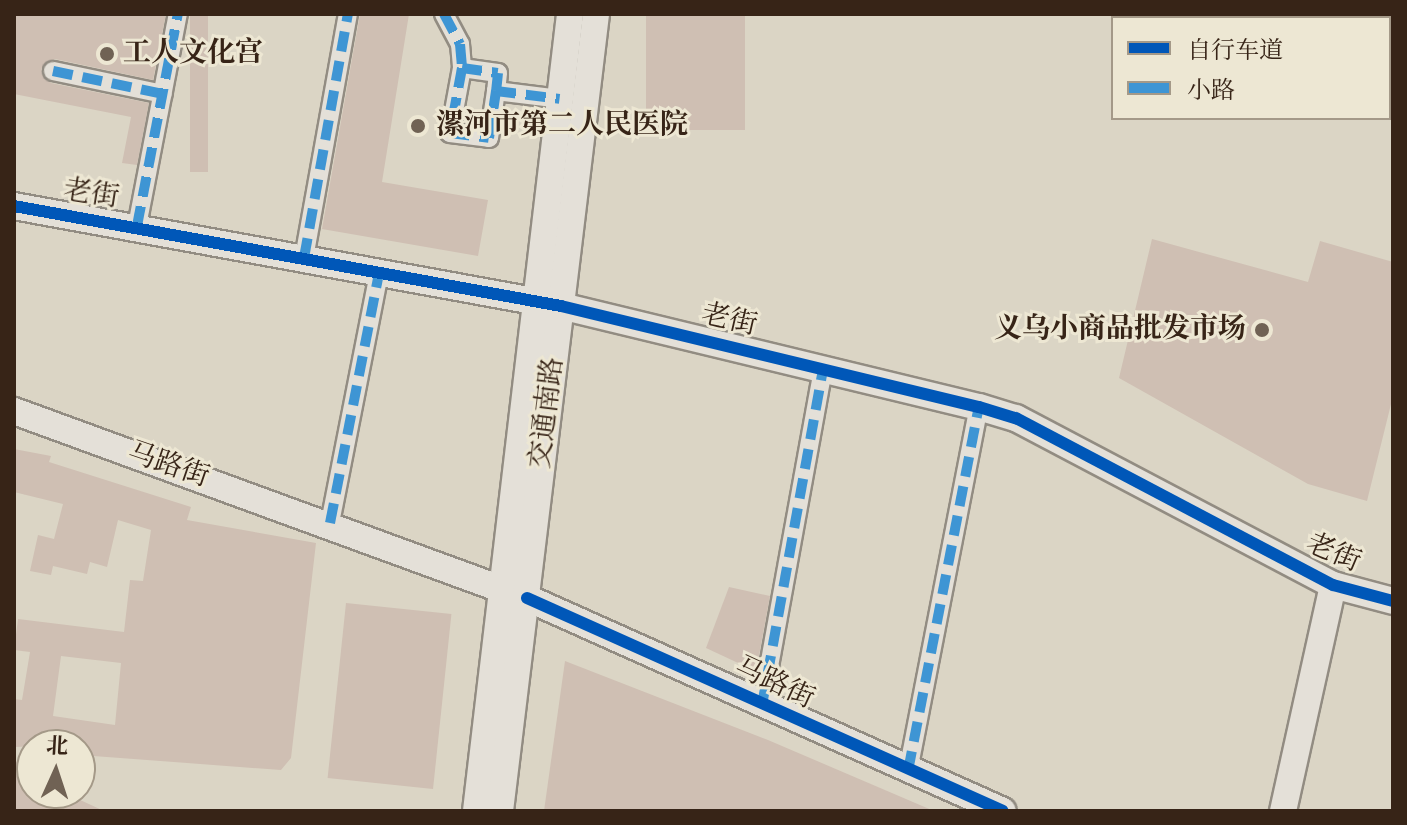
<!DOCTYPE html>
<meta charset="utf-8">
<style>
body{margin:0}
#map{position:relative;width:1407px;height:825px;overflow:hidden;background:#dbd5c5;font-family:"IM FELL English","Noto Serif SC",serif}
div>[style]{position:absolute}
.building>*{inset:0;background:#cfbfb3;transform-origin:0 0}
.roads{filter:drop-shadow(2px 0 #928c82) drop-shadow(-2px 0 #928c82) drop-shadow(0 2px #928c82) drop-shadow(0 -2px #928c82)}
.street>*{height:18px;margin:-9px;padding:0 9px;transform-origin:9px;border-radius:9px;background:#e4e0d8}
.secondary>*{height:26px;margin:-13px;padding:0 13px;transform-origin:13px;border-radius:13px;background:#e4e0d8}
.quiet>*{height:10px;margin-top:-5px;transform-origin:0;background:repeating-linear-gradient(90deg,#3e95d4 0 20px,transparent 0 30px)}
.cycleway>*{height:12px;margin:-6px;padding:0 6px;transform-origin:6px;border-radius:6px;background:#0057b8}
.dots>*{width:22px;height:22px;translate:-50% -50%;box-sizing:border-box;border:4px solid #ede7d3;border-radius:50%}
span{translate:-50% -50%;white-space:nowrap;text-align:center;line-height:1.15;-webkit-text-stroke:6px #ede7d3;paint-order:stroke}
.poi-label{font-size:28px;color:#372417;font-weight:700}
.left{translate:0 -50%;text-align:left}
.right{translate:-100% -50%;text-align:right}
.street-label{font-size:28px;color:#372417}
.frame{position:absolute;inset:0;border:16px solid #372417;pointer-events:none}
.legend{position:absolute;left:1111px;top:16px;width:280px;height:104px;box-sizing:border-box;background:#ede7d3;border:2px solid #a49988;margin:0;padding:10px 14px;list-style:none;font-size:24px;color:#372417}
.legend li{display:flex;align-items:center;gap:16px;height:40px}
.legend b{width:40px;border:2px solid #a49988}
.north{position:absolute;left:16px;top:729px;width:80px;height:80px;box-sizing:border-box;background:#ede7d3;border:2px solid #a49988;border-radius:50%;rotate:3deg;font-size:22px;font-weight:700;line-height:32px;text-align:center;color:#372417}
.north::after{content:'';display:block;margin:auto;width:28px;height:36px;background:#706254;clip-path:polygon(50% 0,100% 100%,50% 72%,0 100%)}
</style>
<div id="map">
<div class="building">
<i style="clip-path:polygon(14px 14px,166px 14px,153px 80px,55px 59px,41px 69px,51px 83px,149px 103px,137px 165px,122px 163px,131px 117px,14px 94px)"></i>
<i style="left:190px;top:14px;width:18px;height:158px"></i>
<i style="clip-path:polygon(360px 14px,409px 14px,382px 182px,488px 200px,478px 256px,322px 229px)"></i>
<i style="left:646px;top:14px;width:99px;height:116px"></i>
<i style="clip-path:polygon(1152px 239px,1308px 282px,1320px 241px,1393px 262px,1393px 396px,1367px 501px,1308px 484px,1119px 378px)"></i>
<i style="clip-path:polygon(evenodd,14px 449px,51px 456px,49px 462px,191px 507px,187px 520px,316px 543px,291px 758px,281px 770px,80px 755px,80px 745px,14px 747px,14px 699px,22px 700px,30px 652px,14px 650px,18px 619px,124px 632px,130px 580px,143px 581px,151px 530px,118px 520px,107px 567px,90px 562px,87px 574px,53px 566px,51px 575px,30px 571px,38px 535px,54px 539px,63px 504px,14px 492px,14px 449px,61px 656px,121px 663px,115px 725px,53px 716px,61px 656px)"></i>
<i style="clip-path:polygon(729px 587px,770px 596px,757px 666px,751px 669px,706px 648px)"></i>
<i style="left:346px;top:603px;width:106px;height:176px;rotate:6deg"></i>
<i style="clip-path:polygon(565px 661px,768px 740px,934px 811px,544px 811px)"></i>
<i style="clip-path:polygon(14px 760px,32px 772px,32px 793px,65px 793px,104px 811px,14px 811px)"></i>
</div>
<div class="roads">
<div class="street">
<i style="left:444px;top:14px;width:34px;rotate:62deg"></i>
<i style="left:460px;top:44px;width:24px;rotate:85deg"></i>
<i style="left:462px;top:68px;width:66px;rotate:100.5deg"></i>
<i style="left:450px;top:133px;width:39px;rotate:7deg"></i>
<i style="left:489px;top:138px;width:48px;rotate:-81.5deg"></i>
<i style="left:496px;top:91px;width:64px;rotate:7.1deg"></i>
<i style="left:462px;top:68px;width:36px;rotate:8deg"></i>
<i style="left:498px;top:73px;width:18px;rotate:96deg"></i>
<i style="left:53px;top:71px;width:112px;rotate:11.8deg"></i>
<i style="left:137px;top:226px;width:216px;rotate:-79.1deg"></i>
<i style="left:304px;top:258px;width:248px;rotate:-79.8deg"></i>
<i style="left:330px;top:523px;width:255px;rotate:-78.9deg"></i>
<i style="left:762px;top:705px;width:342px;rotate:-79.7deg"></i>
<i style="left:908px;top:771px;width:371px;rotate:-79deg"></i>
</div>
<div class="secondary">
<i style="left:14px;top:206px;width:556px;rotate:10.36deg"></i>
<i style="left:561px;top:306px;width:430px;rotate:13.6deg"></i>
<i style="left:979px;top:407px;width:39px;rotate:17deg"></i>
<i style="left:1016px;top:418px;width:358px;rotate:27.8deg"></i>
<i style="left:1333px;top:585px;width:62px;rotate:14.9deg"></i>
<i style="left:14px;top:411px;width:519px;rotate:20.08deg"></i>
<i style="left:527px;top:598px;width:521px;rotate:24.11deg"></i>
<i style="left:476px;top:811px;width:803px;rotate:-83.27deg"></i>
<i style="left:500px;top:811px;width:803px;rotate:-83.13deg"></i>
<i style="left:1283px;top:811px;width:231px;rotate:-77.5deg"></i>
</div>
</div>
<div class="quiet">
<i style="left:444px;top:14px;width:34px;rotate:62deg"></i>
<i style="left:460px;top:44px;width:24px;rotate:85deg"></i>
<i style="left:462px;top:68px;width:66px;rotate:100.5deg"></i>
<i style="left:450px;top:133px;width:39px;rotate:7deg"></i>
<i style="left:489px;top:138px;width:48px;rotate:-81.5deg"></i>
<i style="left:496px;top:91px;width:64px;rotate:7.1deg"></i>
<i style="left:462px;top:68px;width:36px;rotate:8deg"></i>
<i style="left:498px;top:73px;width:18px;rotate:96deg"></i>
<i style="left:53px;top:71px;width:112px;rotate:11.8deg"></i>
<i style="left:137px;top:226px;width:216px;rotate:-79.1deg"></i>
<i style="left:304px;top:258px;width:248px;rotate:-79.8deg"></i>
<i style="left:330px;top:523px;width:255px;rotate:-78.9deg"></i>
<i style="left:762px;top:705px;width:342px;rotate:-79.7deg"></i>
<i style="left:908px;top:771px;width:371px;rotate:-79deg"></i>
</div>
<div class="cycleway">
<i style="left:14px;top:206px;width:556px;rotate:10.36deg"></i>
<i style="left:561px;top:306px;width:430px;rotate:13.6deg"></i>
<i style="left:979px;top:407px;width:39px;rotate:17deg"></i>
<i style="left:1016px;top:418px;width:358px;rotate:27.8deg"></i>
<i style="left:1333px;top:585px;width:62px;rotate:14.9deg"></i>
<i style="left:527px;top:598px;width:521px;rotate:24.11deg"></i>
</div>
<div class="dots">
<i style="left:107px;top:54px;background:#706254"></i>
<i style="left:418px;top:126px;background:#706254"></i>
<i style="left:1262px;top:330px;background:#706254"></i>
</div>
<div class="poi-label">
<span class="left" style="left:123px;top:54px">工人文化宫</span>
<span class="left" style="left:436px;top:126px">漯河市第二人民医院</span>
<span class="right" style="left:1246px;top:330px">义乌小商品批发市场</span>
</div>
<div class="street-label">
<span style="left:91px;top:195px;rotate:9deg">老街</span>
<span style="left:729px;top:321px;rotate:13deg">老街</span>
<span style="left:548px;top:413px;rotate:-83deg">交通南路</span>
<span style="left:168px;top:466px;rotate:19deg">马路街</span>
<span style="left:1333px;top:554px;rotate:23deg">老街</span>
<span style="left:774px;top:684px;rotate:25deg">马路街</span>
</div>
<div class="frame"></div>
<ul class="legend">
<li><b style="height:10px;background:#0057b8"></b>自行车道</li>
<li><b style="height:10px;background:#3e95d4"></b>小路</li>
</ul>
<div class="north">北</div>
</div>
